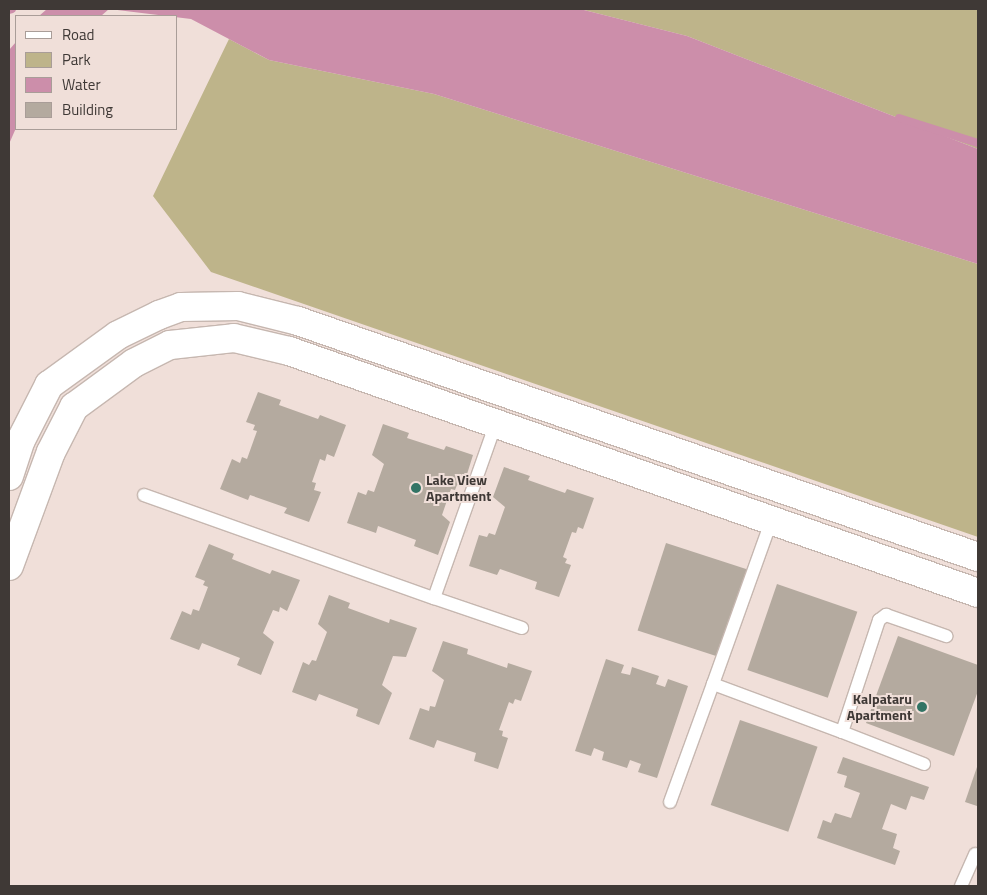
<!DOCTYPE html>
<style>
body{margin:0}
#map{position:relative;width:987px;height:895px;overflow:hidden;background:#f0dfd9;font-family:"Titillium Web",sans-serif}
div>[style]{position:absolute}
.green>*{inset:0;background:#beb48a}
.water>*{inset:0;background:#cc8eaa}
.stream>*{height:8px;margin:-4px;padding:0 4px;transform-origin:4px;border-radius:4px;background:#cc8eaa}
.building>*{inset:0;background:#b4aa9f;transform-origin:0 0}
.roads{filter:drop-shadow(1px 0 #c6b7b0) drop-shadow(-1px 0 #c6b7b0) drop-shadow(0 1px #c6b7b0) drop-shadow(0 -1px #c6b7b0)}
.service>*{height:12px;margin:-6px;padding:0 6px;transform-origin:6px;border-radius:6px;background:#fff}
.tertiary>*{height:28px;margin:-14px;padding:0 14px;transform-origin:14px;border-radius:14px;background:#fff}
.dots>*{width:14px;height:14px;translate:-50% -50%;box-sizing:border-box;border:2px solid #f0dfd9;border-radius:50%}
span{translate:-50% -50%;white-space:nowrap;text-align:center;line-height:1.15;-webkit-text-stroke:4px #f0dfd9;paint-order:stroke}
.poi-label{font-size:14px;color:#3f3936;font-weight:700}
.left{translate:0 -50%;text-align:left}
.right{translate:-100% -50%;text-align:right}
.frame{position:absolute;inset:0;border:10px solid #3f3936;pointer-events:none}
.legend{position:absolute;left:15px;top:15px;width:162px;height:115px;box-sizing:border-box;background:#f0dfd9;border:1px solid #a99d98;margin:0;padding:6px 9px;list-style:none;font-size:15px;color:#3f3936}
.legend li{display:flex;align-items:center;gap:10px;height:25px}
.legend b{width:25px;border:1px solid #a99d98}
</style>
<div id="map">
<div class="green">
<i style="clip-path:polygon(580px 9px,978px 9px,978px 149px,687px 36px)"></i>
<i style="clip-path:polygon(229px 39px,269px 60px,434px 94px,978px 264px,978px 537px,211px 272px,153px 196px)"></i>
</div>
<div class="water">
<i style="clip-path:polygon(47px 9px,580px 9px,687px 36px,978px 149px,978px 264px,434px 94px,269px 60px,191px 19px,109px 9px,101px 16px,39px 16px)"></i>
<i style="clip-path:polygon(16px 42px,16px 128px,9px 144px,9px 50px)"></i>
</div>
<div class="stream">
<i style="left:9px;top:10px;width:3px;rotate:-18deg"></i>
<i style="left:899px;top:118px;width:83px;rotate:17.6deg"></i>
</div>
<div class="building">
<i style="clip-path:polygon(258px 392px,281px 400px,279px 405px,318px 419px,320px 415px,346px 425px,334px 457px,327px 454px,325px 461px,320px 459px,312px 482px,316px 483px,314px 490px,321px 492px,309px 522px,284px 513px,287px 508px,250px 495px,248px 500px,220px 489px,232px 459px,240px 463px,242px 457px,247px 459px,257px 431px,253px 430px,255px 425px,246px 422px)"></i>
<i style="clip-path:polygon(383px 424px,409px 433px,407px 438px,444px 450px,446px 446px,473px 455px,463px 487px,457px 485px,455px 490px,451px 489px,442px 515px,450px 522px,438px 555px,414px 546px,416px 540px,378px 526px,376px 533px,347px 523px,358px 492px,366px 495px,368px 490px,374px 492px,384px 464px,372px 455px)"></i>
<i style="clip-path:polygon(504px 467px,530px 476px,528px 480px,565px 493px,567px 489px,594px 498px,583px 529px,578px 527px,576px 533px,572px 532px,563px 557px,567px 559px,565px 563px,571px 565px,559px 597px,535px 589px,537px 582px,500px 569px,497px 575px,469px 566px,479px 535px,487px 537px,489px 533px,495px 535px,505px 507px,493px 497px)"></i>
<i style="left:666px;top:543px;width:85px;height:92px;rotate:18deg"></i>
<i style="clip-path:polygon(209px 544px,234px 554px,232px 559px,270px 574px,272px 570px,300px 580px,287px 611px,280px 607px,279px 612px,273px 610px,263px 633px,274px 642px,261px 675px,237px 665px,240px 658px,202px 643px,199px 650px,170px 639px,182px 611px,191px 615px,193px 609px,199px 611px,208px 587px,203px 585px,205px 581px,195px 577px)"></i>
<i style="left:777px;top:584px;width:85px;height:91px;rotate:19deg"></i>
<i style="clip-path:polygon(329px 595px,350px 603px,348px 608px,389px 623px,390px 619px,417px 628px,406px 657px,393px 656px,382px 685px,392px 693px,379px 725px,356px 716px,358px 709px,319px 694px,316px 701px,292px 692px,303px 662px,309px 665px,312px 660px,316px 661px,327px 632px,318px 624px)"></i>
<i style="clip-path:polygon(898px 636px,978px 665px,978px 691px,954px 756px,866px 723px)"></i>
<i style="clip-path:polygon(443px 641px,468px 649px,467px 654px,507px 668px,508px 663px,532px 671px,521px 701px,515px 699px,513px 704px,509px 702px,499px 730px,503px 731px,502px 736px,508px 738px,498px 769px,474px 761px,476px 753px,437px 740px,434px 748px,409px 739px,420px 708px,429px 711px,430px 706px,435px 707px,444px 680px,432px 671px)"></i>
<i style="clip-path:polygon(606px 659px,624px 665px,621px 673px,630px 675px,632px 667px,659px 676px,656px 684px,665px 687px,668px 679px,688px 686px,657px 778px,638px 772px,641px 764px,630px 760px,627px 768px,602px 760px,604px 752px,594px 748px,591px 756px,575px 751px)"></i>
<i style="left:740px;top:720px;width:82px;height:90px;rotate:19deg"></i>
<i style="clip-path:polygon(843px 757px,929px 787px,924px 800px,911px 796px,906px 810px,891px 804px,882px 829px,897px 834px,893px 848px,900px 851px,895px 865px,817px 838px,823px 820px,831px 823px,835px 813px,851px 818px,860px 793px,844px 787px,847px 776px,837px 773px)"></i>
<i style="clip-path:polygon(978px 764px,978px 802px,977px 806px,965px 802px)"></i>
</div>
<div class="roads">
<div class="service">
<i style="left:144px;top:495px;width:308px;rotate:19.6deg"></i>
<i style="left:434px;top:598px;width:186px;rotate:-70.5deg"></i>
<i style="left:772px;top:519px;width:175px;rotate:109.7deg"></i>
<i style="left:713px;top:684px;width:138px;rotate:20.4deg"></i>
<i style="left:842px;top:732px;width:118px;rotate:-71.7deg"></i>
<i style="left:879px;top:620px;width:9px;rotate:-36deg"></i>
<i style="left:886px;top:615px;width:64px;rotate:19.3deg"></i>
<i style="left:434px;top:598px;width:93px;rotate:18.8deg"></i>
<i style="left:842px;top:732px;width:88px;rotate:21.3deg"></i>
<i style="left:670px;top:802px;width:126px;rotate:-70deg"></i>
<i style="left:961px;top:886px;width:35px;rotate:-66deg"></i>
</div>
<div class="tertiary">
<i style="left:9px;top:476px;width:38px;rotate:-72deg"></i>
<i style="left:21px;top:440px;width:62px;rotate:-63deg"></i>
<i style="left:49px;top:385px;width:85px;rotate:-35.9deg"></i>
<i style="left:118px;top:335px;width:46px;rotate:-26deg"></i>
<i style="left:159px;top:315px;width:23px;rotate:-20deg"></i>
<i style="left:181px;top:307px;width:57px;rotate:-1deg"></i>
<i style="left:238px;top:306px;width:62px;rotate:14deg"></i>
<i style="left:298px;top:321px;width:720px;rotate:19.14deg"></i>
<i style="left:9px;top:566px;width:121px;rotate:-69.8deg"></i>
<i style="left:51px;top:452px;width:51px;rotate:-62.9deg"></i>
<i style="left:74px;top:407px;width:74px;rotate:-36.3deg"></i>
<i style="left:134px;top:363px;width:40px;rotate:-26.6deg"></i>
<i style="left:170px;top:345px;width:64px;rotate:-6.2deg"></i>
<i style="left:234px;top:338px;width:57px;rotate:13.3deg"></i>
<i style="left:289px;top:351px;width:730px;rotate:19.35deg"></i>
</div>
</div>
<div class="dots">
<i style="left:416px;top:488px;background:#327465"></i>
<i style="left:922px;top:707px;background:#327465"></i>
</div>
<div class="poi-label">
<span class="left" style="left:426px;top:488px">Lake View<br>Apartment</span>
<span class="right" style="left:912px;top:707px">Kalpataru<br>Apartment</span>
</div>
<div class="frame"></div>
<ul class="legend">
<li><b style="height:6px;background:#fff"></b>Road</li>
<li><b style="height:14px;background:#beb48a"></b>Park</li>
<li><b style="height:14px;background:#cc8eaa"></b>Water</li>
<li><b style="height:14px;background:#b4aa9f"></b>Building</li>
</ul>
</div>
